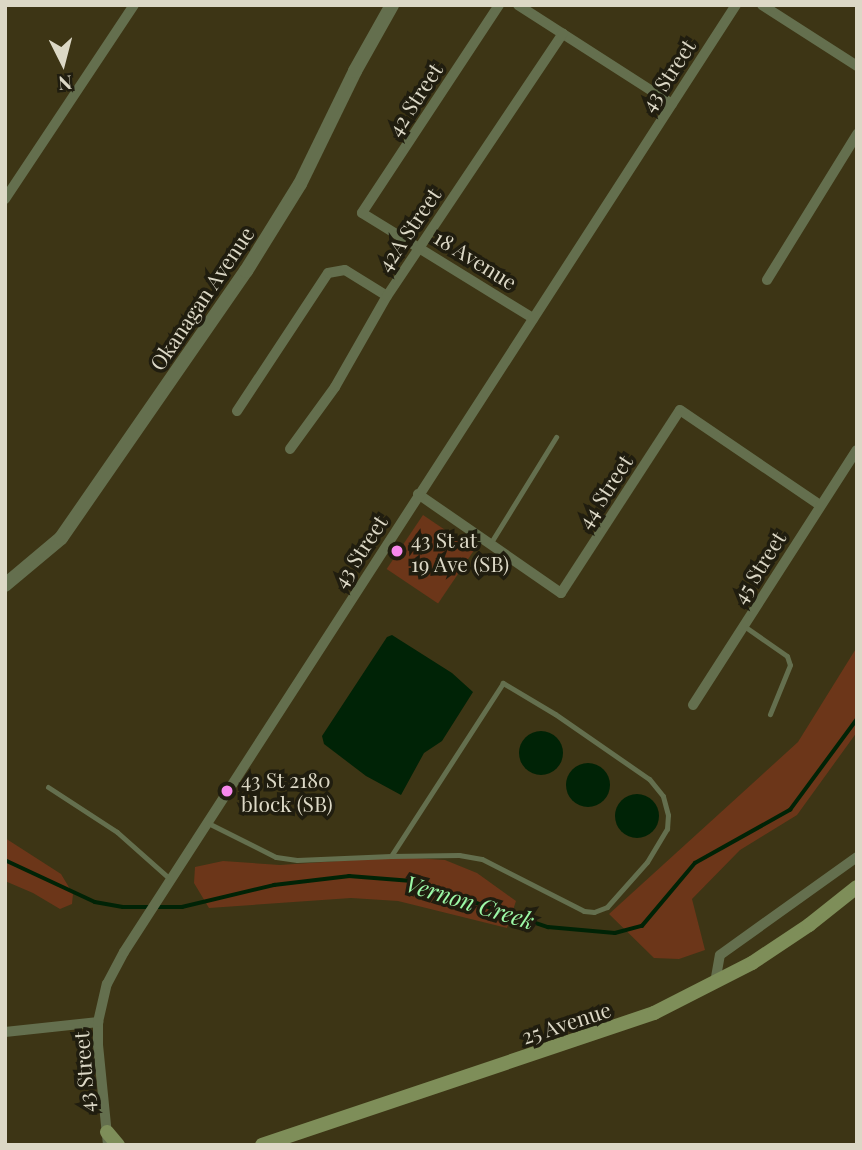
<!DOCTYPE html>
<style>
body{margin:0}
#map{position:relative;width:862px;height:1150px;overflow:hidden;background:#3d3515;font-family:"Playfair Display",serif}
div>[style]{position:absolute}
.green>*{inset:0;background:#6c3619;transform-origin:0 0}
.water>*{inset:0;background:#002306}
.round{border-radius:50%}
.stream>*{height:3.5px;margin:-1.75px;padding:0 1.75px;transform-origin:1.75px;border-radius:1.75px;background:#002306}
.service>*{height:5px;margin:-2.5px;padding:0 2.5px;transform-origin:2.5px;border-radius:2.5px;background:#646f4e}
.minor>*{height:10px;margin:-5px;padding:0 5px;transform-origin:5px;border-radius:5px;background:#646f4e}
.tertiary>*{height:14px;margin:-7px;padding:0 7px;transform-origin:7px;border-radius:7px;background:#646f4e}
.secondary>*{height:14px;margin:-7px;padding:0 7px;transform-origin:7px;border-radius:7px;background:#7e8e59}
.dots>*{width:19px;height:19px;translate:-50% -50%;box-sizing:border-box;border:4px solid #201d0f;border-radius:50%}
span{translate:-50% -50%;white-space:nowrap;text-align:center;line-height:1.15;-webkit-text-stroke:7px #201d0f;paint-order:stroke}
.street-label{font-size:21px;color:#dcd8c6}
.poi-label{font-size:21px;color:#dcd8c6}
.left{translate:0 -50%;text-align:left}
.water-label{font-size:23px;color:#9cf9a7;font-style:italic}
.frame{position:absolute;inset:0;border:7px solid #dcd8c6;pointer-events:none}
.north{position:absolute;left:28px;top:28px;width:70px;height:70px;-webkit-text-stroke:5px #201d0f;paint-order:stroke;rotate:174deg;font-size:19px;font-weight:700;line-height:28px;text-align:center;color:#dcd8c6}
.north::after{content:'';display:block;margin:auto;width:24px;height:32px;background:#dcd8c6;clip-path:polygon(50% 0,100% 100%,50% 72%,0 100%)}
</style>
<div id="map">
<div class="green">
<i style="left:423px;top:515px;width:62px;height:65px;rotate:34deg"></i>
<i style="clip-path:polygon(857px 647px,857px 732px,797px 815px,740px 850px,692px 899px,705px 950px,679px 959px,654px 958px,609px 914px,798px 742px)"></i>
<i style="clip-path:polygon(5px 838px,61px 874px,73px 894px,72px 904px,60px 909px,33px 893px,5px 881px)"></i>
<i style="clip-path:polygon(398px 857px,445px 860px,477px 873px,516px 901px,507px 928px,398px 901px,351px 898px,209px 908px,194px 883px,195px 867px,223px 861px,280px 865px)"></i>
</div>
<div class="water">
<i style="clip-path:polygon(392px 635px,452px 673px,473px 692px,442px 741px,424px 753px,401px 795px,366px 776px,324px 744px,322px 736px,387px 637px)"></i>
<i class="round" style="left:519px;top:731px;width:44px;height:44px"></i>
<i class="round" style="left:566px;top:763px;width:44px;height:44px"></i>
<i class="round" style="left:615px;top:794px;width:44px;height:44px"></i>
</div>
<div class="stream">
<i style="left:5px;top:860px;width:99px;rotate:25deg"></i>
<i style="left:95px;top:902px;width:28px;rotate:10deg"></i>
<i style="left:123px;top:907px;width:59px"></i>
<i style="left:182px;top:907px;width:95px;rotate:-13.4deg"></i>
<i style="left:274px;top:885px;width:76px;rotate:-6.8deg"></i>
<i style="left:349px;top:876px;width:63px;rotate:4.5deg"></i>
<i style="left:412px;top:881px;width:144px;rotate:18.7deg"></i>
<i style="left:548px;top:927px;width:67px;rotate:5.1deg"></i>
<i style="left:615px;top:933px;width:28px;rotate:-15deg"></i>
<i style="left:642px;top:926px;width:82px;rotate:-49.9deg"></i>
<i style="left:695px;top:863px;width:109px;rotate:-29.2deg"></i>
<i style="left:790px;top:810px;width:113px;rotate:-53.6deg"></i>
</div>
<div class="service">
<i style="left:490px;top:544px;width:126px;rotate:-58.3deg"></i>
<i style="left:744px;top:626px;width:52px;rotate:34.9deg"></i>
<i style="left:787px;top:656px;width:9px;rotate:72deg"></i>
<i style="left:790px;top:665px;width:53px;rotate:112.2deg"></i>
<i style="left:48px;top:787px;width:82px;rotate:33.1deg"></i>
<i style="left:117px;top:832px;width:71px;rotate:41.6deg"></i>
<i style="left:206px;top:822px;width:78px;rotate:26.6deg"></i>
<i style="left:276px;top:857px;width:21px;rotate:8deg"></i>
<i style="left:297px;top:860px;width:94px;rotate:-2.4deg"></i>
<i style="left:391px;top:856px;width:68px;rotate:-0.8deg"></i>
<i style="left:459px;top:855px;width:23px;rotate:10deg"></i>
<i style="left:482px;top:859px;width:114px;rotate:27deg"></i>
<i style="left:584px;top:911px;width:10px;rotate:6deg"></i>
<i style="left:594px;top:912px;width:14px;rotate:-21deg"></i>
<i style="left:607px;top:907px;width:60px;rotate:-48.4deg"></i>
<i style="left:647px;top:862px;width:39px;rotate:-59deg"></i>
<i style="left:667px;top:829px;width:14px;rotate:-86deg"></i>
<i style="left:668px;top:815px;width:20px;rotate:-105deg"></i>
<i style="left:663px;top:796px;width:22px;rotate:-129deg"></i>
<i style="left:649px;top:779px;width:114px;rotate:-145.3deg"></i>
<i style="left:555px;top:714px;width:61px;rotate:-149.2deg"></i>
<i style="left:503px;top:683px;width:206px;rotate:122.9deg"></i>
</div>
<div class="minor">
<i style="left:499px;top:5px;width:249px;rotate:123.4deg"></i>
<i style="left:362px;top:213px;width:201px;rotate:31.6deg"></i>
<i style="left:518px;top:5px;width:183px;rotate:32.7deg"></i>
<i style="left:762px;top:5px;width:113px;rotate:32.7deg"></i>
<i style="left:5px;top:199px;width:233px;rotate:-56.4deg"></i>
<i style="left:767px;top:280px;width:172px;rotate:-58.3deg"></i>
<i style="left:237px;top:411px;width:165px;rotate:-56.6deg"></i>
<i style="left:328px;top:273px;width:17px;rotate:-10deg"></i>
<i style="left:345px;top:270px;width:49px;rotate:31.8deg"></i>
<i style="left:290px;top:449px;width:77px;rotate:-54deg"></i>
<i style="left:335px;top:387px;width:105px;rotate:-60.3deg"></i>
<i style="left:387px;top:296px;width:316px;rotate:-56.2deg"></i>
<i style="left:418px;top:494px;width:174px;rotate:34.7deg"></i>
<i style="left:561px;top:593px;width:218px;rotate:-57deg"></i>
<i style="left:680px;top:410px;width:169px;rotate:34.2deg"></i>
<i style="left:693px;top:705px;width:303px;rotate:-57.3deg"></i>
<i style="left:716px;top:977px;width:22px;rotate:-80deg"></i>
<i style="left:720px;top:955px;width:168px;rotate:-35.6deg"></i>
<i style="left:5px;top:1032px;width:94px;rotate:-6.1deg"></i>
<i style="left:108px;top:1145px;width:100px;rotate:-95.7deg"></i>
<i style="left:98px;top:1045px;width:23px;rotate:-90deg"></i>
<i style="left:98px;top:1022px;width:39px;rotate:-77deg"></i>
<i style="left:107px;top:984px;width:36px;rotate:-62deg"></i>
<i style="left:124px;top:952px;width:1128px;rotate:-57.13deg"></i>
</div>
<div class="tertiary">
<i style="left:5px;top:585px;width:73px;rotate:-40deg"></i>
<i style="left:61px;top:538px;width:325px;rotate:-55.3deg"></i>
<i style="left:246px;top:271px;width:102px;rotate:-58.2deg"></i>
<i style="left:300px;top:184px;width:126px;rotate:-64deg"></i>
<i style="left:355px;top:71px;width:76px;rotate:-60.7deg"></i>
</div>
<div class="secondary">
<i style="left:107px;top:1132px;width:17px;rotate:50deg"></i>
<i style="left:262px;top:1145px;width:414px;rotate:-18.6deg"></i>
<i style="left:654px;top:1013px;width:110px;rotate:-27deg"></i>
<i style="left:752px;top:963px;width:69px;rotate:-33.7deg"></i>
<i style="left:809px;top:925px;width:61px;rotate:-38.4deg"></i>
</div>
<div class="dots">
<i style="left:397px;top:551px;background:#f788ec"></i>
<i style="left:227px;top:791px;background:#f788ec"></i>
</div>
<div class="street-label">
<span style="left:667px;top:75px;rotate:-57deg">43 Street</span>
<span style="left:414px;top:99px;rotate:-57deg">42 Street</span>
<span style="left:408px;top:229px;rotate:-56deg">42A Street</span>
<span style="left:476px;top:259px;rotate:32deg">18 Avenue</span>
<span style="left:201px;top:298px;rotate:-56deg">Okanagan Avenue</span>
<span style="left:604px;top:491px;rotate:-57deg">44 Street</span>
<span style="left:359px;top:551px;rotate:-57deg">43 Street</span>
<span style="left:758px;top:567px;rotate:-58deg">45 Street</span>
<span style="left:566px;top:1022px;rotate:-18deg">25 Avenue</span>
<span style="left:83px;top:1072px;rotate:-94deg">43 Street</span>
</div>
<div class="poi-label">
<span class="left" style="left:411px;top:551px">43 St at<br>19 Ave (SB)</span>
<span class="left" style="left:241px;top:791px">43 St 2180<br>block (SB)</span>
</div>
<div class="water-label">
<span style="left:470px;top:902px;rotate:17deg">Vernon Creek</span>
</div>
<div class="frame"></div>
<div class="north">N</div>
</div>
